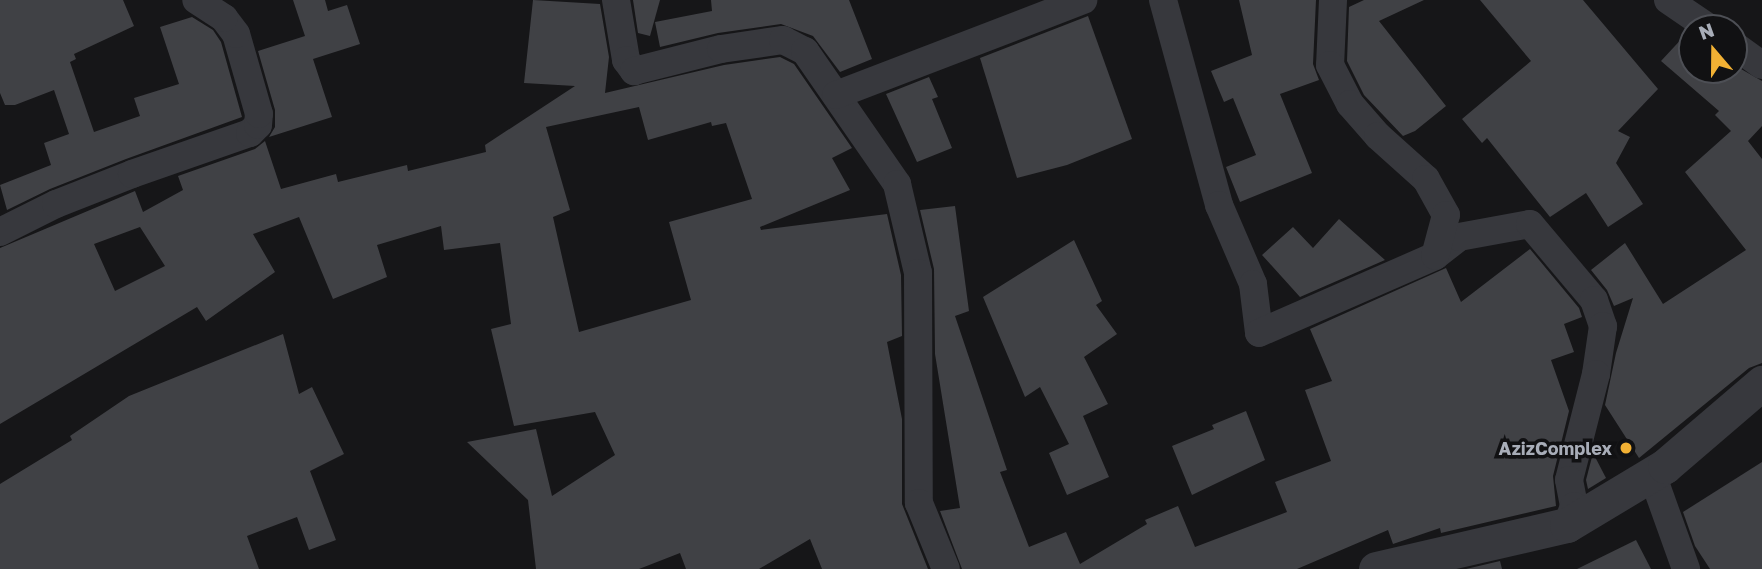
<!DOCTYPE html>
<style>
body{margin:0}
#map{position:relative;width:1762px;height:569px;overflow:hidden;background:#161618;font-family:"Golos Text",sans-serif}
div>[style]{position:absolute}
.building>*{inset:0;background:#404145}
.minor>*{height:28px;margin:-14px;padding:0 14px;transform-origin:14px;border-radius:14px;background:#37383d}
.tertiary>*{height:35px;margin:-17.5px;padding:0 17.5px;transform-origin:17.5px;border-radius:17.5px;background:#37383d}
.dots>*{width:19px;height:19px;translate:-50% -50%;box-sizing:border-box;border:4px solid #111113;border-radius:50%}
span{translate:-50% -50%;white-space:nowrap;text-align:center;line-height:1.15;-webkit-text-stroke:7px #111113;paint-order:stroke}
.poi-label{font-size:18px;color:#a8adb8;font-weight:700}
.right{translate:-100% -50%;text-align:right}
.north{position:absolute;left:1678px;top:14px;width:70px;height:70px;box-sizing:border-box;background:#111113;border:2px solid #4d4f55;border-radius:50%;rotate:340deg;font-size:19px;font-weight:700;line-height:28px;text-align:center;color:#a8adb8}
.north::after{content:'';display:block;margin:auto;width:24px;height:32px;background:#f2b134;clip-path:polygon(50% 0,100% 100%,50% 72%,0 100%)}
</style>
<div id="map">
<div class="building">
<i style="clip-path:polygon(0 0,123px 0,134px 26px,74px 54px,76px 59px,70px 62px,94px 132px,140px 116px,134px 98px,179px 84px,160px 27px,192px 17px,213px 30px,221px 42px,242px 117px,126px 159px,50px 189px,7px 210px,0 185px,51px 165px,44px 143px,69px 134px,54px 90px,15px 105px,5px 105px,0 93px)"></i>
<i style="clip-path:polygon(293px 0,325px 0,328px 11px,347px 5px,360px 44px,313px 59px,332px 117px,269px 137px,275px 127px,275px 110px,258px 51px,305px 36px)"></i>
<i style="clip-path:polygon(evenodd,533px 0,600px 4px,609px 57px,605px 93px,724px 65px,780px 57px,794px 64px,852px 148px,832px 158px,850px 190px,760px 227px,761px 230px,887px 214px,901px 275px,902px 336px,887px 342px,902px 419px,902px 504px,928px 569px,822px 569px,810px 539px,759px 569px,686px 569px,680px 553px,639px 569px,536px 569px,528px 500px,467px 442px,536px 429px,552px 496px,615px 455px,595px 412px,514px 426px,491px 329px,511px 324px,500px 243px,444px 250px,441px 226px,377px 245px,387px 277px,333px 299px,299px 217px,253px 234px,275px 272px,206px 321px,197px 307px,0 424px,0 248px,135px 191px,143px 212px,183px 190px,178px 176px,255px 149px,265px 141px,281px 189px,336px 174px,338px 182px,407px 165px,408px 171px,486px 152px,485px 145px,575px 86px,524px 83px,533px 0,639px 107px,648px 140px,711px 122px,712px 126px,726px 123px,752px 199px,669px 222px,691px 300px,579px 332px,553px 217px,570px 210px,546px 127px,639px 107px,533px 0,140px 227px,165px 266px,115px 291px,94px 244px,140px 227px)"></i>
<i style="clip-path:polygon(633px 0,660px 0,650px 36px,638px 33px)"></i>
<i style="clip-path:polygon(711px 0,849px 0,872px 59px,840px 72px,813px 36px,781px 24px,718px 33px,660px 47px,655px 22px,712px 11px)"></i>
<i style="clip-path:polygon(1239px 0,1316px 0,1313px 64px,1319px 80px,1280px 94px,1312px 173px,1240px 202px,1226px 167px,1256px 155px,1233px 98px,1224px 102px,1211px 71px,1252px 55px)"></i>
<i style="clip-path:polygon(1364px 0,1424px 0,1379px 21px,1446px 106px,1415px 131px,1403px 136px,1364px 95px,1347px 61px,1349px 7px)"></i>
<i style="clip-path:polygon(1480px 0,1583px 0,1658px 89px,1618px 131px,1630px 137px,1616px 163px,1643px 204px,1608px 227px,1586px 193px,1550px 217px,1487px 138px,1482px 143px,1462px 119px,1531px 61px)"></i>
<i style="clip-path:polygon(1088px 16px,1132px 139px,1067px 165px,1017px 178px,980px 58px)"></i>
<i style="clip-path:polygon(1687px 33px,1692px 37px,1692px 70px,1734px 70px,1734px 65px,1762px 81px,1762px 126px,1748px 141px,1762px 159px,1762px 363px,1749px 368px,1639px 458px,1605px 405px,1616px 353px,1633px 298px,1614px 306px,1607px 290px,1591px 270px,1625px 243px,1663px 304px,1746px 250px,1685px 172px,1731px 131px,1715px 115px,1719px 111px,1661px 61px)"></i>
<i style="clip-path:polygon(929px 77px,938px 97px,932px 99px,952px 148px,917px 162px,886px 94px)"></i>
<i style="clip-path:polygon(955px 206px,969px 311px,955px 316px,1007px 470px,1000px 472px,1029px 547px,1066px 532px,1080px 564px,1147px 524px,1145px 520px,1178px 506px,1195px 547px,1287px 512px,1275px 482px,1331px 461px,1305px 390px,1332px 381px,1310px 329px,1446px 268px,1461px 302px,1530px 249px,1579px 308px,1582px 317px,1564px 324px,1574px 352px,1551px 360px,1569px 411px,1553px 476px,1556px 506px,1441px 533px,1440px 528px,1393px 544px,1388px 530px,1297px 569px,962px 569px,940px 511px,960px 508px,935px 354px,934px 269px,920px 210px)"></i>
<i style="clip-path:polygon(1339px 219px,1385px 260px,1300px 297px,1262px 255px,1293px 227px,1313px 248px)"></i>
<i style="clip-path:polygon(1074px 240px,1102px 301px,1096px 305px,1117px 334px,1084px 357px,1108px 404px,1083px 416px,1109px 477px,1067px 495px,1049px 453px,1069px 444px,1040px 387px,1025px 397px,983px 297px)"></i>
<i style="clip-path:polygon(283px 334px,299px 394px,312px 387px,344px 454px,310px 471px,336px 540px,309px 550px,297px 517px,247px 536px,259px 569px,0 569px,0 484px,72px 440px,70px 436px,129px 396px)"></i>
<i style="clip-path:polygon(1246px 411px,1265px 460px,1192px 495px,1172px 446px,1214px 429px,1212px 425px)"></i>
<i style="clip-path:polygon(1593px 453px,1606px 478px,1588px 489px,1586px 480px)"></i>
<i style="clip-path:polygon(1762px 462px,1762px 569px,1710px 569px,1695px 546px,1683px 512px)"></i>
<i style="clip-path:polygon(1636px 540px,1651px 569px,1577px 569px)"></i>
<i style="clip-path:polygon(1500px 561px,1502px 569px,1466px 569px)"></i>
</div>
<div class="minor">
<i style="left:616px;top:0;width:61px;rotate:80.5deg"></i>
<i style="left:626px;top:60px;width:14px;rotate:54deg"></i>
<i style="left:634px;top:71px;width:90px;rotate:-14.2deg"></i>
<i style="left:721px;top:49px;width:63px;rotate:-8.3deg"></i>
<i style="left:783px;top:40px;width:25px;rotate:27deg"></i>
<i style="left:805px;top:51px;width:162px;rotate:55.3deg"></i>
<i style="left:897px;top:184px;width:91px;rotate:76.7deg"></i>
<i style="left:918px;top:273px;width:230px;rotate:89.8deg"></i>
<i style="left:919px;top:503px;width:71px;rotate:67.8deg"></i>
<i style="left:1163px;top:0;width:213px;rotate:74.7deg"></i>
<i style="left:1219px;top:205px;width:86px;rotate:66.7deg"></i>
<i style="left:1253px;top:284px;width:49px;rotate:83deg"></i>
<i style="left:1259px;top:333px;width:192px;rotate:-23.6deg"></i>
<i style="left:1435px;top:256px;width:31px;rotate:-38deg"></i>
<i style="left:1459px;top:237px;width:72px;rotate:-10.4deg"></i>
<i style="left:1530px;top:224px;width:99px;rotate:49.9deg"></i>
<i style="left:1594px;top:300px;width:28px;rotate:71deg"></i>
<i style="left:1603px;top:326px;width:49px;rotate:98.3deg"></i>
<i style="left:1596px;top:374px;width:109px;rotate:104.3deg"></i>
<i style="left:1569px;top:480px;width:26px;rotate:79deg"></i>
<i style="left:1574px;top:506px;width:20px;rotate:110deg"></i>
<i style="left:1333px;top:0;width:65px;rotate:92.6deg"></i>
<i style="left:1330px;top:65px;width:44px;rotate:62.9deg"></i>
<i style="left:1350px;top:104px;width:43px;rotate:48.8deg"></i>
<i style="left:1378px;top:136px;width:64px;rotate:41.9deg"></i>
<i style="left:1426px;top:179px;width:41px;rotate:60.9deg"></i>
<i style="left:1446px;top:215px;width:42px;rotate:105deg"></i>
<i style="left:1668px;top:0;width:50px;rotate:34.3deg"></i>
<i style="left:1734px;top:45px;width:34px;rotate:36deg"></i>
<i style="left:836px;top:95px;width:265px;rotate:-21deg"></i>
<i style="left:0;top:232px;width:63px;rotate:-26.6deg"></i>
<i style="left:56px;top:204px;width:82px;rotate:-21.5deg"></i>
<i style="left:132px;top:174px;width:125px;rotate:-19.2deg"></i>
<i style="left:250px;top:133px;width:11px;rotate:-45deg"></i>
<i style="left:258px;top:125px;width:11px;rotate:-85deg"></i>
<i style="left:259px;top:114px;width:83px;rotate:-106deg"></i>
<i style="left:236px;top:34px;width:20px;rotate:-127deg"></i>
<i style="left:224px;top:18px;width:33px;rotate:-147deg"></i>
<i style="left:1652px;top:474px;width:101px;rotate:70.3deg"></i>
</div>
<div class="tertiary">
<i style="left:1376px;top:569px;width:196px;rotate:-13deg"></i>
<i style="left:1567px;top:525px;width:114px;rotate:-31deg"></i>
<i style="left:1665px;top:466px;width:128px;rotate:-40.6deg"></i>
</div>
<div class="dots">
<i style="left:1626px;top:448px;background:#f2b134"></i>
</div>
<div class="poi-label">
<span class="right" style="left:1612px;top:448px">AzizComplex</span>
</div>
<div class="north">N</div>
</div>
